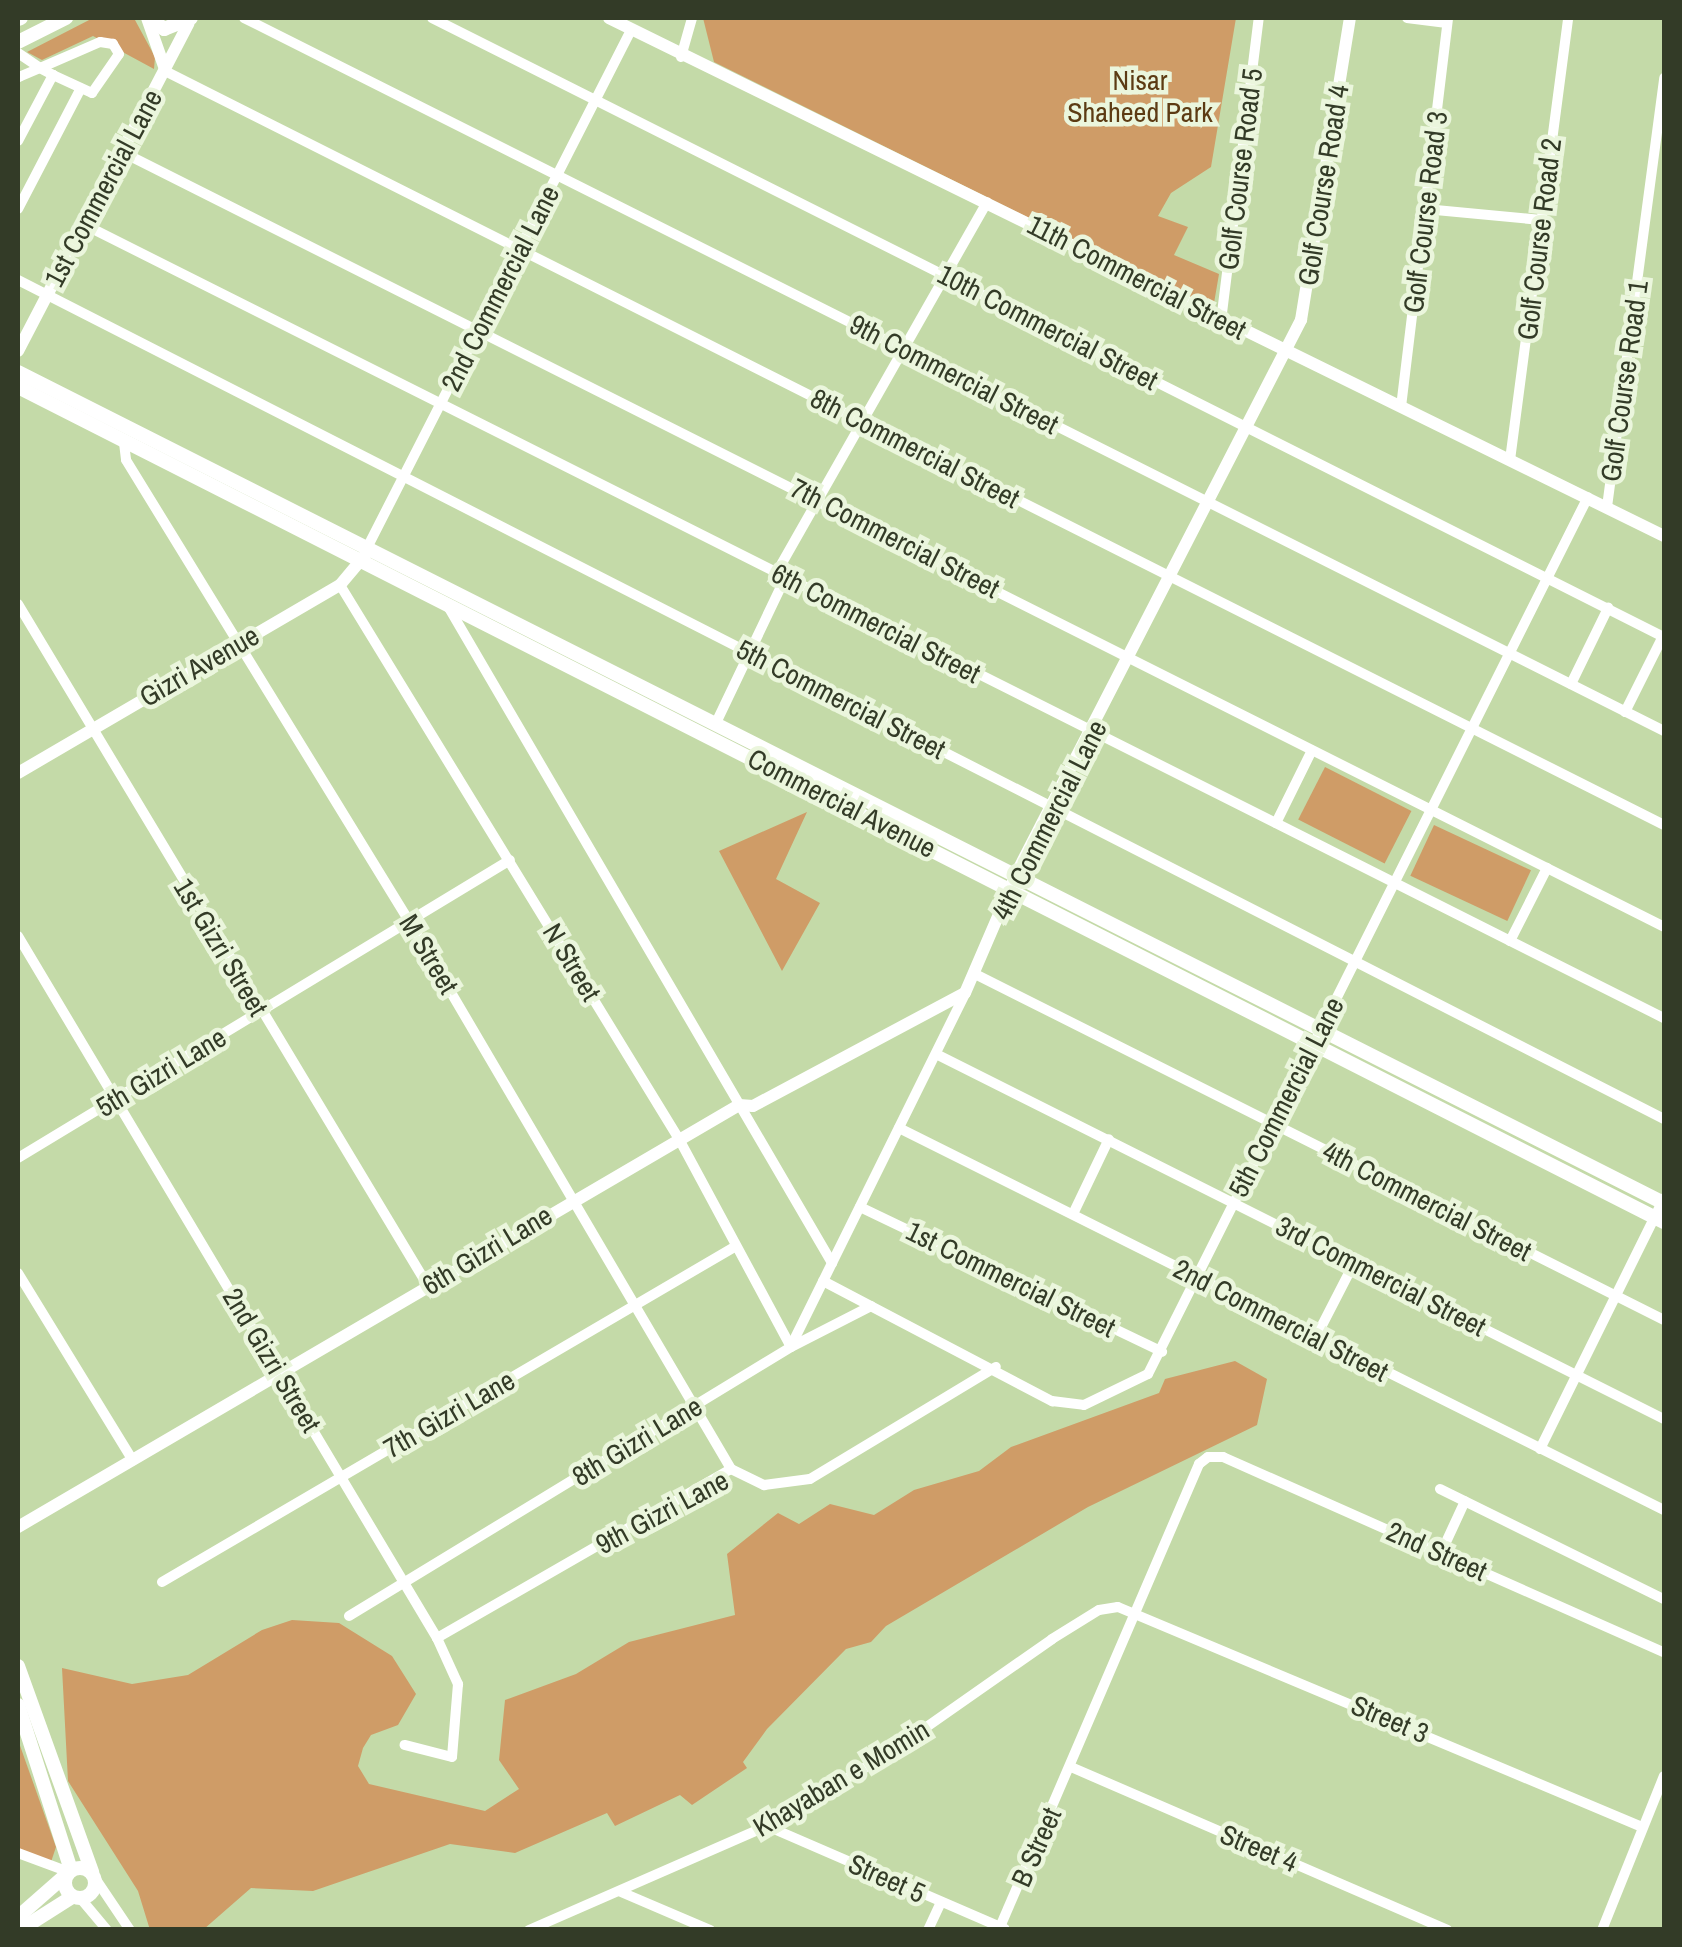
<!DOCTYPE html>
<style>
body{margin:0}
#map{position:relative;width:1682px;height:1947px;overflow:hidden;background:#c4daa8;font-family:"Archivo Narrow",sans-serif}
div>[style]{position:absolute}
.green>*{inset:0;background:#cf9c67;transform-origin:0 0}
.minor>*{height:10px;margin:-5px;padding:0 5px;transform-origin:5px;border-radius:5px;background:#fff}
.tertiary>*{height:12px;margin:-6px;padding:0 6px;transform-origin:6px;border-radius:6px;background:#fff}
.secondary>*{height:14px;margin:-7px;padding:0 7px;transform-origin:7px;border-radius:7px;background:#fff}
.secondary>.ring{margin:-7px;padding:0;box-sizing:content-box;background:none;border:14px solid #fff;border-radius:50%}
span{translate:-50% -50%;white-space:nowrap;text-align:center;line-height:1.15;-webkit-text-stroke:9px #ebf6dd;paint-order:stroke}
.park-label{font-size:28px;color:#5c3b13}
.street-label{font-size:28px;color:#333b27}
.frame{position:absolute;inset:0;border:20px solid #333b27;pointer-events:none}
</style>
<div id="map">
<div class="green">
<i style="clip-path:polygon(93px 18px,135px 20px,155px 57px,154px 69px,93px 36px,42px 60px,27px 52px)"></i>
<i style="clip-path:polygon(703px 18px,1236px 18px,1211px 167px,1171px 193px,1158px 216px,1188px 227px,1174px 255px,1219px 274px,1213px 309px,714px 62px)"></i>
<i style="left:1325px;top:767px;width:97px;height:59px;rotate:27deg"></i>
<i style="clip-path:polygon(807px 812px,776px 879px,820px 903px,782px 971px,719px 851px)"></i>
<i style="left:1434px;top:825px;width:107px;height:56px;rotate:25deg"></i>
<i style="clip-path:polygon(1235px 1361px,1267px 1379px,1257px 1425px,1088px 1507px,886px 1626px,871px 1642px,846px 1649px,767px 1729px,743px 1762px,747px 1768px,692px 1805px,680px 1795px,615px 1826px,607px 1813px,515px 1853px,450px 1844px,313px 1891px,251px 1888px,204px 1929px,150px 1930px,138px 1891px,68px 1781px,62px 1668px,132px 1684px,188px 1675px,262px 1630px,292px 1620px,339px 1623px,392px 1656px,416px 1694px,398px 1725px,371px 1735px,363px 1748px,358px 1766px,369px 1784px,485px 1811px,519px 1789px,499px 1760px,505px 1700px,576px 1674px,629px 1642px,735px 1615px,727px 1554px,778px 1513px,799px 1524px,830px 1504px,874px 1515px,914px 1490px,979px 1471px,1011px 1447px,1159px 1393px,1165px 1379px)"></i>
<i style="clip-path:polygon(18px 1740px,56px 1847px,51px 1862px,18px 1850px)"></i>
</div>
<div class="minor">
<i style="left:244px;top:18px;width:1589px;rotate:26.66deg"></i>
<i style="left:432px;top:18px;width:1379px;rotate:26.68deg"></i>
<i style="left:1407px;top:18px;width:40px;rotate:7.1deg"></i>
<i style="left:18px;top:53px;width:27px;rotate:34deg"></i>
<i style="left:40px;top:68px;width:15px;rotate:28deg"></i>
<i style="left:53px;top:75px;width:43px;rotate:24.8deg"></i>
<i style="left:92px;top:93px;width:47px;rotate:-55.3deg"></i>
<i style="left:119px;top:54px;width:12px;rotate:-121deg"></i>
<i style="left:113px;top:44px;width:13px;rotate:-171deg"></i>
<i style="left:100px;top:42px;width:65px;rotate:156.6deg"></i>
<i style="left:40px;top:68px;width:23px;rotate:157deg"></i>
<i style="left:19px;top:77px;width:1px;rotate:180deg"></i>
<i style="left:681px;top:57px;width:41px;rotate:-74.2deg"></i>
<i style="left:165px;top:71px;width:1678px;rotate:26.7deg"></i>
<i style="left:18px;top:141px;width:75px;rotate:-62.1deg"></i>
<i style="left:124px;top:153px;width:1724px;rotate:26.68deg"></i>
<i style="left:18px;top:209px;width:136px;rotate:-62.5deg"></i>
<i style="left:1425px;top:209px;width:117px;rotate:5.4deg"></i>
<i style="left:87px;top:226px;width:1765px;rotate:26.67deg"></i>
<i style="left:18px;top:280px;width:1847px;rotate:27.01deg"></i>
<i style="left:1221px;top:321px;width:305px;rotate:-82.9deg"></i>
<i style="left:1401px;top:407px;width:392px;rotate:-83.1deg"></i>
<i style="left:124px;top:443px;width:17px;rotate:83deg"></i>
<i style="left:126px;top:460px;width:541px;rotate:58.45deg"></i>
<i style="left:409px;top:921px;width:636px;rotate:59.56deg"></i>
<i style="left:1510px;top:460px;width:446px;rotate:-82.5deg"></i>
<i style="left:1607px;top:507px;width:433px;rotate:-82.4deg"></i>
<i style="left:368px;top:546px;width:579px;rotate:-62.99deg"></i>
<i style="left:340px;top:585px;width:649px;rotate:58.54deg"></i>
<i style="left:679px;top:1139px;width:236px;rotate:61.7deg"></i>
<i style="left:18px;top:604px;width:796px;rotate:58.99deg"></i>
<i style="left:449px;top:608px;width:759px;rotate:59.68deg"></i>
<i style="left:1571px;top:684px;width:85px;rotate:-64deg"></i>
<i style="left:1625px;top:712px;width:85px;rotate:-63.4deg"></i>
<i style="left:715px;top:725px;width:163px;rotate:-64.5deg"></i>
<i style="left:785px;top:578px;width:15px;rotate:-101deg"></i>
<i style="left:782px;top:563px;width:415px;rotate:-60.4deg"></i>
<i style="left:1276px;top:823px;width:81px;rotate:-63.7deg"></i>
<i style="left:18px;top:936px;width:818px;rotate:59.17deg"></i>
<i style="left:437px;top:1638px;width:51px;rotate:65.5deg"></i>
<i style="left:458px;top:1684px;width:73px;rotate:94.7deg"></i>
<i style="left:452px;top:1757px;width:49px;rotate:-165.7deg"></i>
<i style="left:1510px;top:941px;width:82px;rotate:-63.1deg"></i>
<i style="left:975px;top:974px;width:771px;rotate:26.66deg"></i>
<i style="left:936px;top:1054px;width:814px;rotate:26.63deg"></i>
<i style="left:899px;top:1128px;width:855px;rotate:26.54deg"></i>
<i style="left:18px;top:1158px;width:575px;rotate:-31.2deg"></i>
<i style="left:860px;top:1207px;width:335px;rotate:25.6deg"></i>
<i style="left:1073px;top:1214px;width:83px;rotate:-64.4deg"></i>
<i style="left:18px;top:1273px;width:220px;rotate:58.5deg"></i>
<i style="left:823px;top:1281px;width:259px;rotate:27.7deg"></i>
<i style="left:1052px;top:1401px;width:32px;rotate:7deg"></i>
<i style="left:1084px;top:1405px;width:71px;rotate:-25.8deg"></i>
<i style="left:1148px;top:1374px;width:981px;rotate:-63.36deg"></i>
<i style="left:1315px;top:1339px;width:85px;rotate:-62.8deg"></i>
<i style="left:791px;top:1346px;width:393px;rotate:-63.7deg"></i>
<i style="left:1540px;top:1449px;width:280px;rotate:-63.7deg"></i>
<i style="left:731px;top:1469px;width:37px;rotate:26deg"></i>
<i style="left:764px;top:1485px;width:46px;rotate:-7.4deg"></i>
<i style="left:810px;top:1479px;width:217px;rotate:-31.1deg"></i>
<i style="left:1440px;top:1489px;width:250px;rotate:26.2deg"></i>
<i style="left:1441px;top:1553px;width:57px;rotate:-65.2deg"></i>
<i style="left:162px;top:1582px;width:665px;rotate:-30.34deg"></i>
<i style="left:349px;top:1616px;width:517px;rotate:-31.32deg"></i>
<i style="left:791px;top:1347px;width:90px;rotate:-27.1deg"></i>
<i style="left:437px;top:1638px;width:339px;rotate:-29.9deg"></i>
<i style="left:1071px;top:1767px;width:410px;rotate:23.4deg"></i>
<i style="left:767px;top:1826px;width:259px;rotate:23.4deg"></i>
<i style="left:18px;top:1853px;width:54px;rotate:20.4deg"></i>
<i style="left:95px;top:1878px;width:63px;rotate:56.1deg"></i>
<i style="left:621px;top:1892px;width:97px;rotate:23.1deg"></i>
<i style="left:81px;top:1899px;width:40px;rotate:50deg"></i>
<i style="left:1000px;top:1927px;width:504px;rotate:-66.74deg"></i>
<i style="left:1199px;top:1464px;width:11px;rotate:-38deg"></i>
<i style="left:1208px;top:1457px;width:15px"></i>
<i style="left:1223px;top:1457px;width:482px;rotate:23.9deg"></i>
<i style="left:529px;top:1930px;width:260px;rotate:-23.6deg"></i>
<i style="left:767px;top:1826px;width:141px;rotate:-30.8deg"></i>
<i style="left:888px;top:1754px;width:200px;rotate:-35deg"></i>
<i style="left:1052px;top:1639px;width:55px;rotate:-31.7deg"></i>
<i style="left:1099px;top:1610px;width:19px;rotate:-9deg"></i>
<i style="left:1118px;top:1607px;width:568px;rotate:22.77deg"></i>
<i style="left:928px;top:1930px;width:31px;rotate:-65deg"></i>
<i style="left:1602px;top:1930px;width:166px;rotate:-68.1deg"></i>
</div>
<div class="tertiary">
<i style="left:147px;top:18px;width:54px;rotate:70.6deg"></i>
<i style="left:609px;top:18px;width:1175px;rotate:26.15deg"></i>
<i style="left:18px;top:351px;width:369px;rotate:-62.5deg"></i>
<i style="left:18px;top:773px;width:373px;rotate:-30.3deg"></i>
<i style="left:340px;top:585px;width:39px;rotate:-50deg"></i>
<i style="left:18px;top:1527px;width:835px;rotate:-30.34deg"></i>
<i style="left:739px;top:1105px;width:14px;rotate:4deg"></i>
<i style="left:753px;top:1106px;width:240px;rotate:-28.1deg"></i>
<i style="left:965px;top:993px;width:132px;rotate:-66.7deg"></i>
<i style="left:1017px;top:872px;width:621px;rotate:-62.77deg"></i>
<i style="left:1301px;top:320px;width:306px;rotate:-80.8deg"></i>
</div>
<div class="secondary">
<i style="left:150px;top:18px;width:18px;rotate:38deg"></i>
<i style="left:164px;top:29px;width:29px;rotate:-22deg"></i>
<i style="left:18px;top:19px;width:3px;rotate:-18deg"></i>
<i style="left:18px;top:42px;width:54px;rotate:-26.6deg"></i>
<i style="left:18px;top:372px;width:1844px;rotate:26.79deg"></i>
<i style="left:18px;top:387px;width:1846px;rotate:26.9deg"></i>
<i style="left:18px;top:1666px;width:219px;rotate:70.2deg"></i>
<i style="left:18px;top:1705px;width:173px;rotate:72.2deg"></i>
<i class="ring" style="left:65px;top:1868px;width:16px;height:16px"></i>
<i style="left:18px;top:1917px;width:67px;rotate:-41.3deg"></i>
<i style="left:20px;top:1930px;width:62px;rotate:-32.4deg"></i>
</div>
<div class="park-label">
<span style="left:1140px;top:96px">Nisar<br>Shaheed Park</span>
</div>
<div class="street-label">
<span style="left:1240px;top:169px;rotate:-83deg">Golf Course Road 5</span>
<span style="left:1323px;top:185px;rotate:-81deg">Golf Course Road 4</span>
<span style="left:103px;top:188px;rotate:-62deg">1st Commercial Lane</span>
<span style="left:1425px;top:212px;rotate:-83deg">Golf Course Road 3</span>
<span style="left:1539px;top:239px;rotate:-83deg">Golf Course Road 2</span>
<span style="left:1137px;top:277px;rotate:27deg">11th Commercial Street</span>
<span style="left:500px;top:288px;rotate:-63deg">2nd Commercial Lane</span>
<span style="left:1048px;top:327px;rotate:27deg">10th Commercial Street</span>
<span style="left:954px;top:374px;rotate:27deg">9th Commercial Street</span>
<span style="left:1624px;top:381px;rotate:-82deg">Golf Course Road 1</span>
<span style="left:915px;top:448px;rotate:27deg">8th Commercial Street</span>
<span style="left:895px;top:538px;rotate:27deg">7th Commercial Street</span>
<span style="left:876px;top:623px;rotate:27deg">6th Commercial Street</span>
<span style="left:199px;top:666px;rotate:-30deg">Gizri Avenue</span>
<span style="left:841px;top:699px;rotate:27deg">5th Commercial Street</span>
<span style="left:842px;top:803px;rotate:27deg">Commercial Avenue</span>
<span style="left:1049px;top:820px;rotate:-63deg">4th Commercial Lane</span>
<span style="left:221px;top:947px;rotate:59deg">1st Gizri Street</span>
<span style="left:429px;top:954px;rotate:59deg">M Street</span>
<span style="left:572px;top:962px;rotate:59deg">N Street</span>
<span style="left:161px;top:1072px;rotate:-31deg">5th Gizri Lane</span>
<span style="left:1286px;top:1097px;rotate:-63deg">5th Commercial Lane</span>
<span style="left:1427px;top:1201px;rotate:27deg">4th Commercial Street</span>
<span style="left:487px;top:1250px;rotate:-31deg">6th Gizri Lane</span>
<span style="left:1381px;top:1276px;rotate:27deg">3rd Commercial Street</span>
<span style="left:1011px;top:1279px;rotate:26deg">1st Commercial Street</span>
<span style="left:1281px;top:1320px;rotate:27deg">2nd Commercial Street</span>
<span style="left:272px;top:1360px;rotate:59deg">2nd Gizri Street</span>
<span style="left:449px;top:1414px;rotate:-30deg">7th Gizri Lane</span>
<span style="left:637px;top:1441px;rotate:-31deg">8th Gizri Lane</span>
<span style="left:662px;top:1512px;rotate:-28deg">9th Gizri Lane</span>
<span style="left:1437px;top:1551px;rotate:24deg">2nd Street</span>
<span style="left:1390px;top:1719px;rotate:23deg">Street 3</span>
<span style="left:841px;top:1778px;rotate:-31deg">Khayaban e Momin</span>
<span style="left:1036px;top:1847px;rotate:-66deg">B Street</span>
<span style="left:1259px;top:1848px;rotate:23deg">Street 4</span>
<span style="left:887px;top:1878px;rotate:24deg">Street 5</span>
</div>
<div class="frame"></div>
</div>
